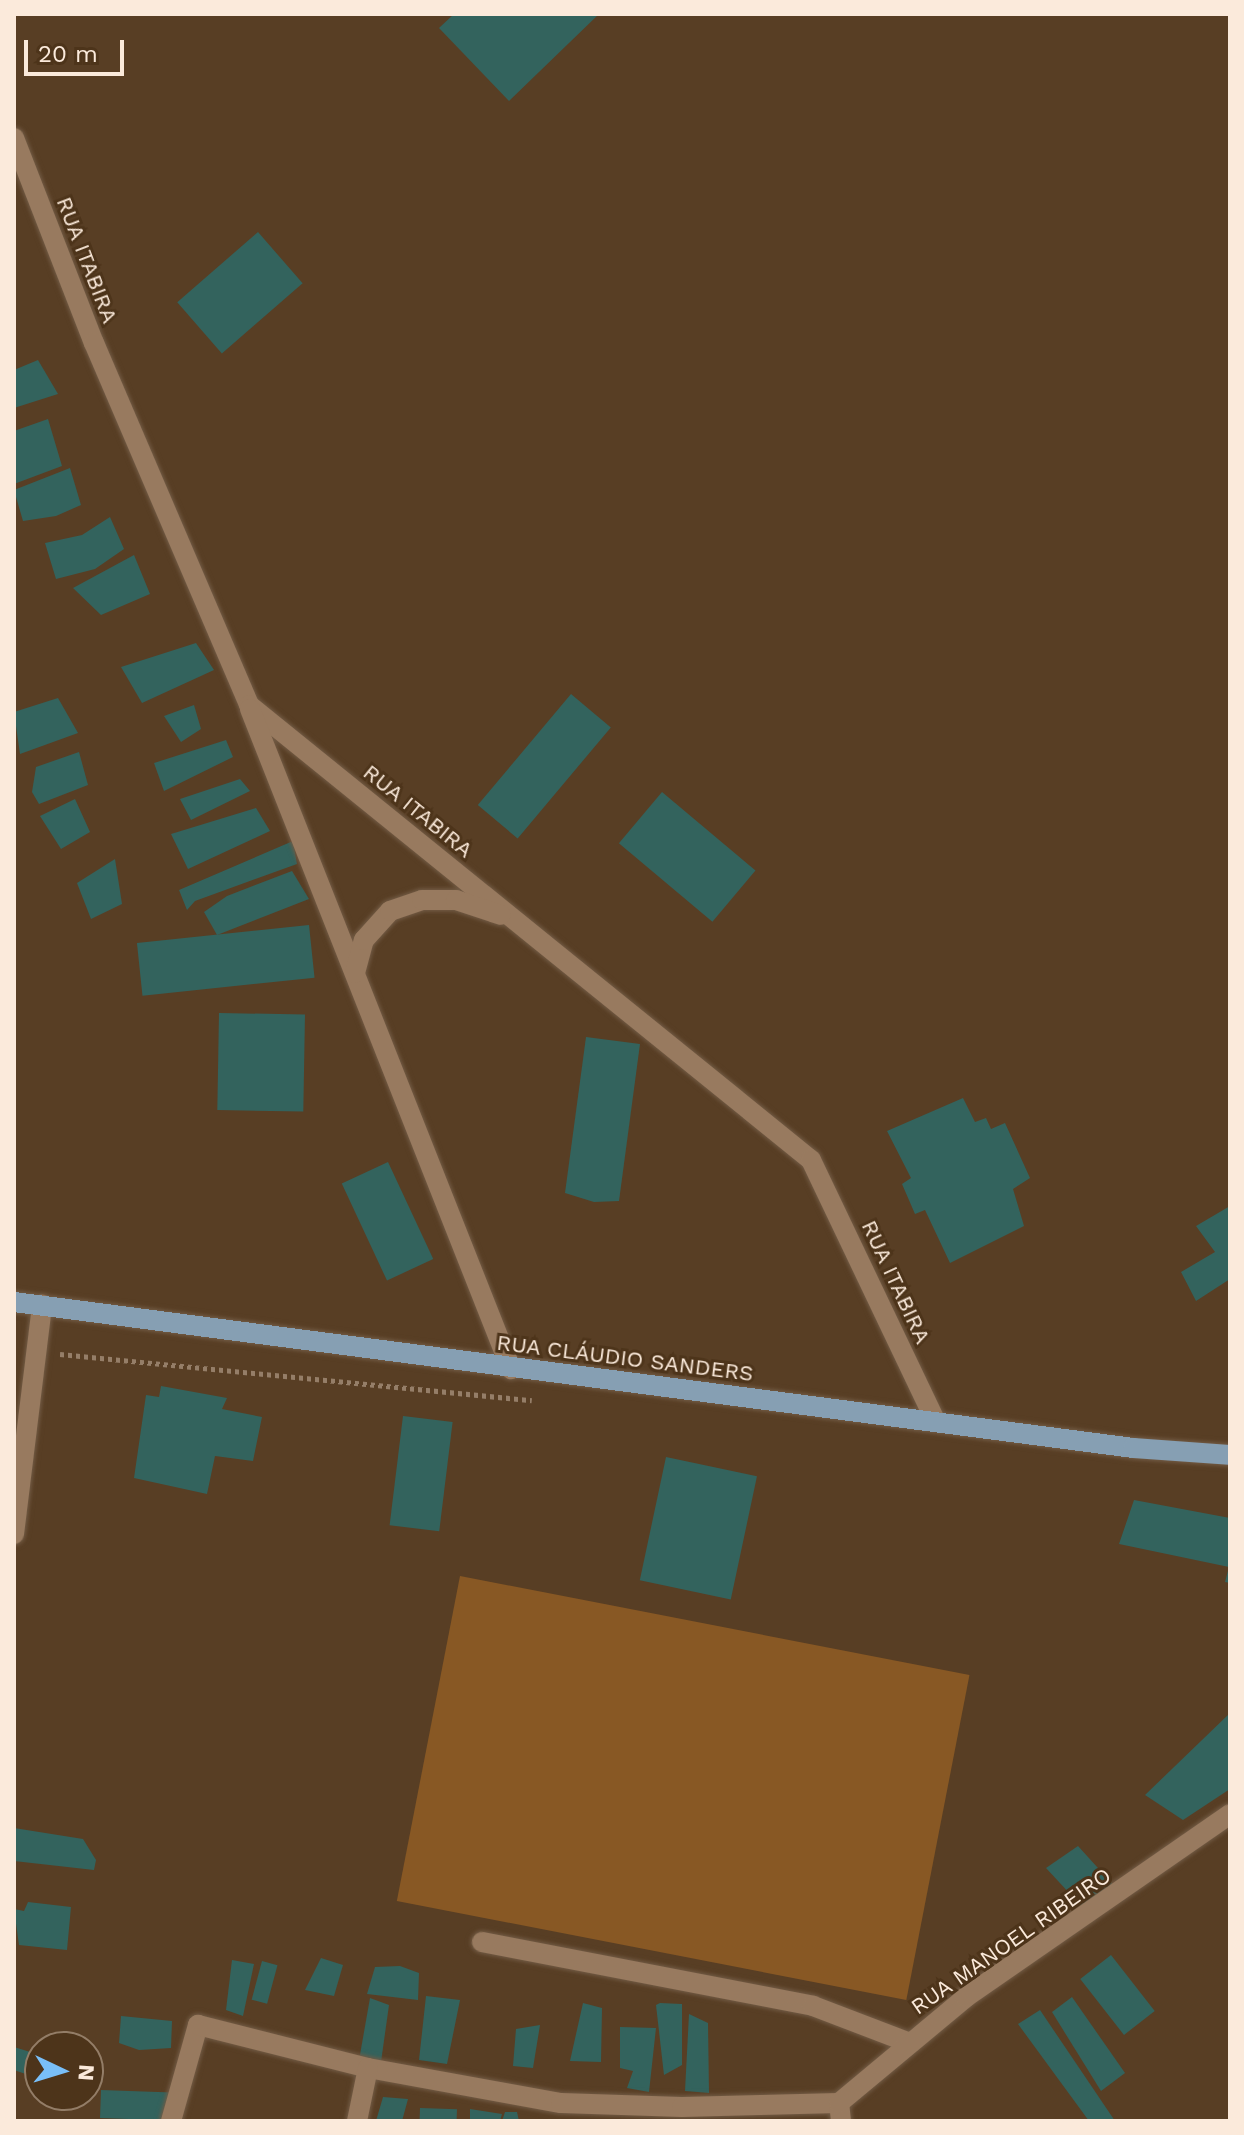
<!DOCTYPE html>
<html>
<head>
<meta charset="utf-8">
<style>
  body { margin:0 }
  #map { position:relative; width:1244px; height:2135px; overflow:hidden; background:#583e24; font-family:"Work Sans",sans-serif }
  div>[style] { position:absolute }
  .green>* { inset:0; background:#885824; transform-origin:0 0 }
  .building>* { inset:0; background:#33635d; transform-origin:0 0 }
  .path>* { height:5px; margin-top:-2.5px; transform-origin:0; background:repeating-linear-gradient(90deg,#957e68 0 4px,transparent 0 8px) }
  .roads { filter:drop-shadow(0 0 2px #725b45) drop-shadow(0 0 2px #725b45) }
  .minor>* { height:20px; margin:-10px; padding:0 10px; transform-origin:10px; border-radius:10px; background:#987a5f }
  .major>* { height:20px; margin:-10px; padding:0 10px; transform-origin:10px; border-radius:10px; background:#869fb3 }
  span { translate:-50% -50%; white-space:nowrap; text-align:center; line-height:1.15; -webkit-text-stroke:6px #4d341a; paint-order:stroke }
  .street-label { font-size:22px; color:#fbeadb }
  .frame { position:absolute; inset:0; border:16px solid #fbeadb; pointer-events:none }
  .north { position:absolute; left:24px; top:2031px; width:80px; height:80px; box-sizing:border-box; background:#4d341a; border:2px solid #937d67; border-radius:50%; rotate:94deg; font-size:22px; font-weight:700; line-height:32px; text-align:center; color:#fbeadb }
  .north::after { content:''; display:block; margin:auto; width:28px; height:36px; background:#79bff8; clip-path:polygon(50% 0,100% 100%,50% 72%,0 100%) }
  .scale { position:absolute; left:24px; top:40px; width:100px; height:36px; box-sizing:border-box; border:4px solid #fbeadb; border-top:0; padding-left:10px; font-size:24px; line-height:28px; white-space:nowrap; color:#fbeadb; -webkit-text-stroke:6px #4d341a; paint-order:stroke }
</style>
</head>
<body>
<div id="map">
  <div class="green">
    <div style="left:460px;top:1576px;width:519px;height:331px;rotate:11deg"></div>
  </div>
  <div class="building">
    <div style="clip-path:polygon(454px 14px,599px 14px,509px 101px,439px 28px)"></div>
    <div style="left:258px;top:232px;width:68px;height:107px;rotate:49deg"></div>
    <div style="clip-path:polygon(38px 360px,58px 394px,14px 408px,14px 370px)"></div>
    <div style="clip-path:polygon(48px 419px,62px 466px,14px 484px,14px 431px)"></div>
    <div style="clip-path:polygon(70px 468px,81px 505px,56px 516px,23px 521px,14px 490px)"></div>
    <div style="clip-path:polygon(110px 517px,124px 549px,95px 569px,56px 579px,45px 543px,82px 535px)"></div>
    <div style="clip-path:polygon(134px 555px,150px 594px,101px 615px,73px 588px)"></div>
    <div style="clip-path:polygon(196px 643px,214px 670px,142px 703px,121px 667px)"></div>
    <div style="left:571px;top:694px;width:52px;height:145px;rotate:40deg"></div>
    <div style="clip-path:polygon(58px 698px,78px 733px,20px 754px,14px 712px)"></div>
    <div style="clip-path:polygon(194px 705px,201px 729px,181px 742px,164px 716px)"></div>
    <div style="clip-path:polygon(226px 740px,233px 757px,164px 791px,154px 763px)"></div>
    <div style="clip-path:polygon(79px 752px,88px 785px,39px 804px,32px 792px,36px 767px)"></div>
    <div style="clip-path:polygon(240px 779px,250px 791px,191px 820px,180px 799px)"></div>
    <div style="left:662px;top:792px;width:122px;height:67px;rotate:40deg"></div>
    <div style="clip-path:polygon(75px 799px,90px 832px,61px 849px,40px 816px)"></div>
    <div style="clip-path:polygon(256px 808px,270px 831px,188px 869px,171px 834px)"></div>
    <div style="clip-path:polygon(293px 841px,297px 864px,195px 901px,187px 910px,179px 890px)"></div>
    <div style="clip-path:polygon(115px 859px,122px 904px,91px 919px,77px 883px)"></div>
    <div style="clip-path:polygon(292px 871px,309px 899px,217px 935px,204px 912px,227px 896px)"></div>
    <div style="left:309px;top:925px;width:53px;height:173px;rotate:84deg"></div>
    <div style="left:219px;top:1013px;width:86px;height:97px;rotate:1deg"></div>
    <div style="clip-path:polygon(586px 1037px,640px 1044px,619px 1201px,594px 1202px,565px 1193px)"></div>
    <div style="clip-path:polygon(963px 1098px,975px 1122px,986px 1118px,991px 1129px,1005px 1123px,1030px 1178px,1013px 1189px,1024px 1226px,950px 1263px,925px 1210px,915px 1214px,902px 1184px,911px 1178px,887px 1131px)"></div>
    <div style="left:388px;top:1162px;width:107px;height:51px;rotate:65deg"></div>
    <div style="clip-path:polygon(1230px 1206px,1230px 1279px,1196px 1301px,1181px 1272px,1215px 1252px,1196px 1226px)"></div>
    <div style="clip-path:polygon(161px 1386px,227px 1398px,222px 1409px,262px 1417px,253px 1461px,215px 1456px,207px 1494px,134px 1478px,146px 1395px,159px 1397px)"></div>
    <div style="left:403px;top:1416px;width:50px;height:110px;rotate:7deg"></div>
    <div style="left:666px;top:1457px;width:93px;height:126px;rotate:12deg"></div>
    <div style="clip-path:polygon(1134px 1500px,1230px 1518px,1230px 1583px,1225px 1582px,1229px 1567px,1119px 1544px)"></div>
    <div style="clip-path:polygon(1230px 1713px,1230px 1789px,1183px 1820px,1145px 1795px)"></div>
    <div style="clip-path:polygon(14px 1828px,83px 1839px,96px 1860px,94px 1870px,14px 1861px)"></div>
    <div style="clip-path:polygon(1078px 1846px,1117px 1889px,1084px 1909px,1046px 1868px)"></div>
    <div style="clip-path:polygon(28px 1902px,71px 1907px,67px 1950px,19px 1945px,14px 1909px,24px 1911px)"></div>
    <div style="left:1111px;top:1955px;width:71px;height:39px;rotate:52deg"></div>
    <div style="clip-path:polygon(321px 1958px,343px 1965px,334px 1996px,305px 1990px)"></div>
    <div style="clip-path:polygon(232px 1960px,254px 1964px,243px 2016px,226px 2010px)"></div>
    <div style="left:262px;top:1961px;width:16px;height:40px;rotate:15deg"></div>
    <div style="clip-path:polygon(400px 1966px,419px 1973px,418px 2000px,367px 1994px,375px 1967px)"></div>
    <div style="clip-path:polygon(426px 1996px,460px 2000px,447px 2064px,419px 2060px)"></div>
    <div style="clip-path:polygon(1072px 1997px,1125px 2073px,1101px 2091px,1052px 2012px)"></div>
    <div style="clip-path:polygon(370px 1998px,389px 2005px,381px 2062px,358px 2066px)"></div>
    <div style="clip-path:polygon(583px 2003px,602px 2008px,601px 2062px,570px 2061px)"></div>
    <div style="clip-path:polygon(660px 2003px,682px 2004px,682px 2065px,664px 2075px,656px 2005px)"></div>
    <div style="clip-path:polygon(1040px 2010px,1115px 2121px,1089px 2121px,1018px 2024px)"></div>
    <div style="clip-path:polygon(689px 2014px,708px 2023px,709px 2093px,685px 2091px)"></div>
    <div style="clip-path:polygon(121px 2016px,172px 2021px,171px 2048px,139px 2050px,119px 2043px)"></div>
    <div style="clip-path:polygon(540px 2025px,533px 2068px,513px 2066px,516px 2029px)"></div>
    <div style="clip-path:polygon(620px 2027px,656px 2028px,649px 2092px,627px 2088px,633px 2071px,620px 2068px)"></div>
    <div style="clip-path:polygon(14px 2047px,40px 2055px,40px 2079px,14px 2070px)"></div>
    <div style="left:101px;top:2090px;width:71px;height:28px;rotate:2deg"></div>
    <div style="clip-path:polygon(383px 2097px,408px 2099px,402px 2121px,376px 2121px)"></div>
    <div style="left:420px;top:2108px;width:37px;height:13px;rotate:2deg"></div>
    <div style="clip-path:polygon(470px 2109px,502px 2114px,500px 2121px,470px 2121px)"></div>
    <div style="clip-path:polygon(505px 2112px,517px 2112px,519px 2121px,502px 2121px)"></div>
  </div>
  <div class="path">
    <div style="left:60px;top:1354px;width:474px;rotate:5.6deg"></div>
  </div>
  <div class="roads">
    <div class="minor">
      <div style="left:14px;top:138px;width:220px;rotate:68.7deg"></div>
      <div style="left:94px;top:343px;width:394px;rotate:66.8deg"></div>
      <div style="left:249px;top:705px;width:723px;rotate:38.99deg"></div>
      <div style="left:811px;top:1160px;width:288px;rotate:64.5deg"></div>
      <div style="left:250px;top:709px;width:710px;rotate:68.42deg"></div>
      <div style="left:355px;top:973px;width:34px;rotate:-75deg"></div>
      <div style="left:364px;top:940px;width:39px;rotate:-48deg"></div>
      <div style="left:390px;top:911px;width:34px;rotate:-19deg"></div>
      <div style="left:422px;top:900px;width:34px"></div>
      <div style="left:456px;top:900px;width:47px;rotate:18.4deg"></div>
      <div style="left:14px;top:1534px;width:231px;rotate:-83deg"></div>
      <div style="left:482px;top:1942px;width:337px;rotate:10.9deg"></div>
      <div style="left:813px;top:2006px;width:104px;rotate:20.9deg"></div>
      <div style="left:171px;top:2121px;width:100px;rotate:-74.3deg"></div>
      <div style="left:198px;top:2025px;width:175px;rotate:14.2deg"></div>
      <div style="left:368px;top:2068px;width:196px;rotate:10.3deg"></div>
      <div style="left:561px;top:2103px;width:121px;rotate:1.9deg"></div>
      <div style="left:682px;top:2107px;width:157px;rotate:-1.5deg"></div>
      <div style="left:357px;top:2121px;width:54px;rotate:-78.3deg"></div>
      <div style="left:841px;top:2121px;width:18px;rotate:-96deg"></div>
      <div style="left:839px;top:2103px;width:165px;rotate:-39.8deg"></div>
      <div style="left:966px;top:1997px;width:321px;rotate:-34.7deg"></div>
    </div>
    <div class="major">
      <div style="left:14px;top:1302px;width:1128px;rotate:7.43deg"></div>
      <div style="left:1133px;top:1448px;width:97px;rotate:4.1deg"></div>
    </div>
  </div>
  <div class="street-label">
    <span style="left:87px;top:260px;rotate:69deg">RUA ITABIRA</span>
    <span style="left:418px;top:811px;rotate:39deg">RUA ITABIRA</span>
    <span style="left:896px;top:1282px;rotate:65deg">RUA ITABIRA</span>
    <span style="left:625px;top:1358px;rotate:7deg">RUA CLÁUDIO SANDERS</span>
    <span style="left:1011px;top:1941px;rotate:-35deg">RUA MANOEL RIBEIRO</span>
  </div>
  <div class="frame"></div>
  <div class="north">N</div>
  <div class="scale">20 m</div>
</div>
</body>
</html>
